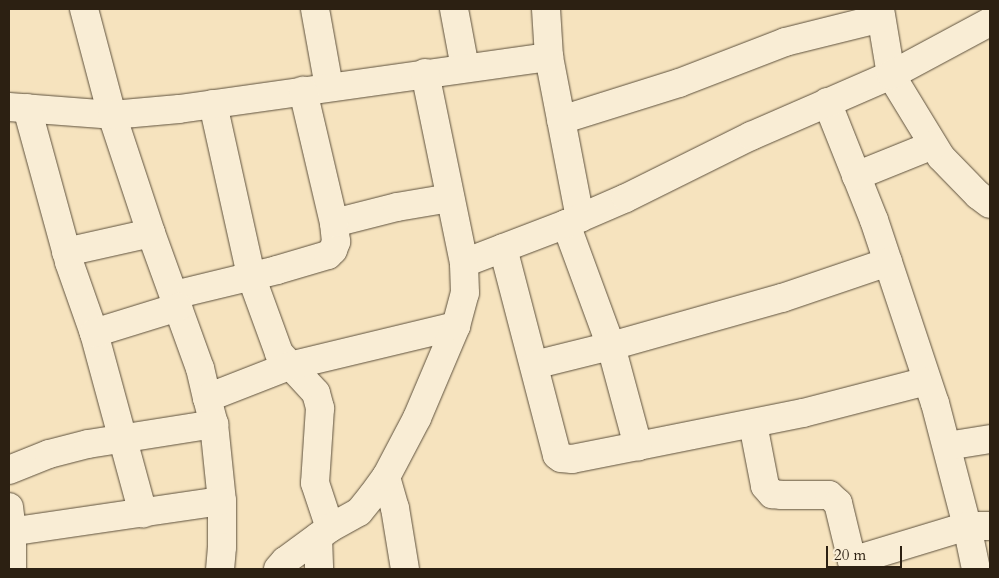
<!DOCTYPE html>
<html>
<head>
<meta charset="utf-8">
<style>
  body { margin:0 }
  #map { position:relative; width:999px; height:578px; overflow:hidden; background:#f6e3be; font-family:Cardo,serif }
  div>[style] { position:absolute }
  .roads { filter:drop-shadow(0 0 1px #5e513d) drop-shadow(0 0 1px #5e513d) }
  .minor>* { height:28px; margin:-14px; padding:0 14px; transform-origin:14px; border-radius:14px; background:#f9edd5 }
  span { translate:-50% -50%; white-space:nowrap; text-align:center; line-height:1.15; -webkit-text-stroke:5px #f9edd5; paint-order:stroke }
  .frame { position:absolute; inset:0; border:10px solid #2c2012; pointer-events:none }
  .scale { position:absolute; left:826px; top:546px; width:76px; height:22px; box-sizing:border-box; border:2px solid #2c2012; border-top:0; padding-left:6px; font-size:15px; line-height:18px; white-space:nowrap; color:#2c2012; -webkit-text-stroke:4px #f9edd5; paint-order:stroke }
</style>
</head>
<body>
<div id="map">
  <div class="roads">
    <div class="minor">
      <div style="left:84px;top:9px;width:110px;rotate:75.2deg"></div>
      <div style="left:112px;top:115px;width:124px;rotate:71.7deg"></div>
      <div style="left:151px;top:233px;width:144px;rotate:70.1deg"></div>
      <div style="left:200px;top:368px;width:31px;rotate:77deg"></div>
      <div style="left:207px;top:398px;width:27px;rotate:75deg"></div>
      <div style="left:214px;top:424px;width:77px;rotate:84.1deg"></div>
      <div style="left:222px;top:501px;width:46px;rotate:90deg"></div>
      <div style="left:222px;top:547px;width:22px;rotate:95deg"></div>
      <div style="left:315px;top:9px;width:79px;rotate:79.8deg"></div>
      <div style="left:454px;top:9px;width:60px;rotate:79.4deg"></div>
      <div style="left:546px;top:9px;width:48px;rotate:86.4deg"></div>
      <div style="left:549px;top:57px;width:164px;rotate:79.1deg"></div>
      <div style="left:880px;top:9px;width:67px;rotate:80.5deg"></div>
      <div style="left:891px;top:75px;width:96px;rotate:58.6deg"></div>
      <div style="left:941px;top:157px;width:53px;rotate:45.8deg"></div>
      <div style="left:978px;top:195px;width:15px;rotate:37deg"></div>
      <div style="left:827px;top:102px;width:127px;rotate:68.3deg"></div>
      <div style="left:874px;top:220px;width:193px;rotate:71.6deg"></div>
      <div style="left:935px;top:403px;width:127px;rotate:75.4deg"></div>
      <div style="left:967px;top:526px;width:44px;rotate:78.2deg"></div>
      <div style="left:213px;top:104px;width:176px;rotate:77.5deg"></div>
      <div style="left:251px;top:276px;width:82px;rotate:70deg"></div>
      <div style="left:279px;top:353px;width:54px;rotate:47.2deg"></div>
      <div style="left:316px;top:393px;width:16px;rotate:75deg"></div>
      <div style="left:320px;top:408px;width:75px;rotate:93.8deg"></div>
      <div style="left:315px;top:483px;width:47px;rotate:71.6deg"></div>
      <div style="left:9px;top:107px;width:103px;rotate:4.4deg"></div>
      <div style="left:112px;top:115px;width:67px;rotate:-5.1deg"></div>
      <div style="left:179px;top:109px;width:374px;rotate:-8deg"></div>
      <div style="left:27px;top:108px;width:160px;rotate:74.7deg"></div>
      <div style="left:69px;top:262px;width:75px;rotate:70.6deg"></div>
      <div style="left:94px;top:333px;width:187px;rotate:74.8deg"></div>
      <div style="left:561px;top:120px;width:124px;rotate:-17.4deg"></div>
      <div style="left:679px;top:83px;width:114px;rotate:-21.1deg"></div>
      <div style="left:785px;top:42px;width:99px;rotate:-14deg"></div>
      <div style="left:856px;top:176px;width:83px;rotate:-21.9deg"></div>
      <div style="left:334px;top:223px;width:65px;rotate:-14.3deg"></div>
      <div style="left:397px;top:207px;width:54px;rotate:-9.6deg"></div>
      <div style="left:566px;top:224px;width:130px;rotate:69.8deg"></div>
      <div style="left:611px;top:346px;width:104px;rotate:74.9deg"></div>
      <div style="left:638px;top:446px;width:168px;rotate:-11.3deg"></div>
      <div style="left:803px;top:413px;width:128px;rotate:-14.5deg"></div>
      <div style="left:503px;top:248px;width:214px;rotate:75.4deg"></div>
      <div style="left:557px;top:455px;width:5px;rotate:37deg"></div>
      <div style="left:561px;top:458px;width:11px;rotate:5deg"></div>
      <div style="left:572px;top:459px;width:67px;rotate:-11.1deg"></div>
      <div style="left:66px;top:252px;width:87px;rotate:-12.6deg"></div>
      <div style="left:464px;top:263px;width:109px;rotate:-20.9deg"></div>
      <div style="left:566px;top:224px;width:65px;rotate:-23.4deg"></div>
      <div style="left:626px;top:198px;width:140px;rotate:-26.4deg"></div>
      <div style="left:751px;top:136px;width:153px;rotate:-23.5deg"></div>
      <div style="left:891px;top:75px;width:112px;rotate:-28.2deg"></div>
      <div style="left:174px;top:295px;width:106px;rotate:-13.6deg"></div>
      <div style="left:277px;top:270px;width:53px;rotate:-16.4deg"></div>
      <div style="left:328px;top:255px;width:7px;rotate:-45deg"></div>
      <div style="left:333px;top:250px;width:9px;rotate:-69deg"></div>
      <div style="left:336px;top:242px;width:19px;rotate:-96deg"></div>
      <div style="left:334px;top:223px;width:136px;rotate:-103.2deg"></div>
      <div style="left:94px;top:333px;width:88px;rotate:-17.2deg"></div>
      <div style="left:534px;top:365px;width:79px;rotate:-13.9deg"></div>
      <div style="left:611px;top:346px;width:178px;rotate:-15.7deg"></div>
      <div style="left:782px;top:298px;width:112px;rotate:-18.8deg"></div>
      <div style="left:207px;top:398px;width:88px;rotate:-21.3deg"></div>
      <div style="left:289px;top:366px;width:172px;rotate:-13.5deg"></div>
      <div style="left:753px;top:424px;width:63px;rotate:79deg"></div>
      <div style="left:765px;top:486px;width:11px;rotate:49deg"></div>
      <div style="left:772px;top:494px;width:10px;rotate:6deg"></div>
      <div style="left:782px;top:495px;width:47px"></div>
      <div style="left:829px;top:495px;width:12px;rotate:42deg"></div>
      <div style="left:838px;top:503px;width:68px;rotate:76.4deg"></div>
      <div style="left:947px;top:446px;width:44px;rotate:-9.2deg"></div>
      <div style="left:9px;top:470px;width:43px;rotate:-21.8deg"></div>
      <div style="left:49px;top:454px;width:40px;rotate:-14.4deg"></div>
      <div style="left:88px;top:444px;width:128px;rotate:-9deg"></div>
      <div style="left:386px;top:477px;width:32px;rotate:74deg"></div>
      <div style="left:395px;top:508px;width:62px;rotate:80.7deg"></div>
      <div style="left:9px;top:507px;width:25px;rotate:83deg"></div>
      <div style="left:12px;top:532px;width:37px;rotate:90deg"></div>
      <div style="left:9px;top:532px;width:215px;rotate:-8.3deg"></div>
      <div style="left:318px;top:537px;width:32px;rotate:88deg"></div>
      <div style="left:852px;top:561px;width:120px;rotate:-16.9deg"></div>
      <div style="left:967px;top:526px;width:23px"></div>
      <div style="left:278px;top:569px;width:11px;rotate:-49deg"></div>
      <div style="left:285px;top:561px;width:56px;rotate:-36.3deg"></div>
      <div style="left:330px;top:528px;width:33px;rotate:-29deg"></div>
      <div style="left:359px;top:512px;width:21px;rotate:-51deg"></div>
      <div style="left:372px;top:496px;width:24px;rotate:-54deg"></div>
      <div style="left:386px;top:477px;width:67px;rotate:-62.3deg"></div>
      <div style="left:417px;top:418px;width:100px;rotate:-67deg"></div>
      <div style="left:456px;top:326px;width:34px;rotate:-75deg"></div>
      <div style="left:465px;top:293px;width:30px;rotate:-92deg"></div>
      <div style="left:464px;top:263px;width:194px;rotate:-101.6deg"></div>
    </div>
  </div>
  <div class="frame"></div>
  <div class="scale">20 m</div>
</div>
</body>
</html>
